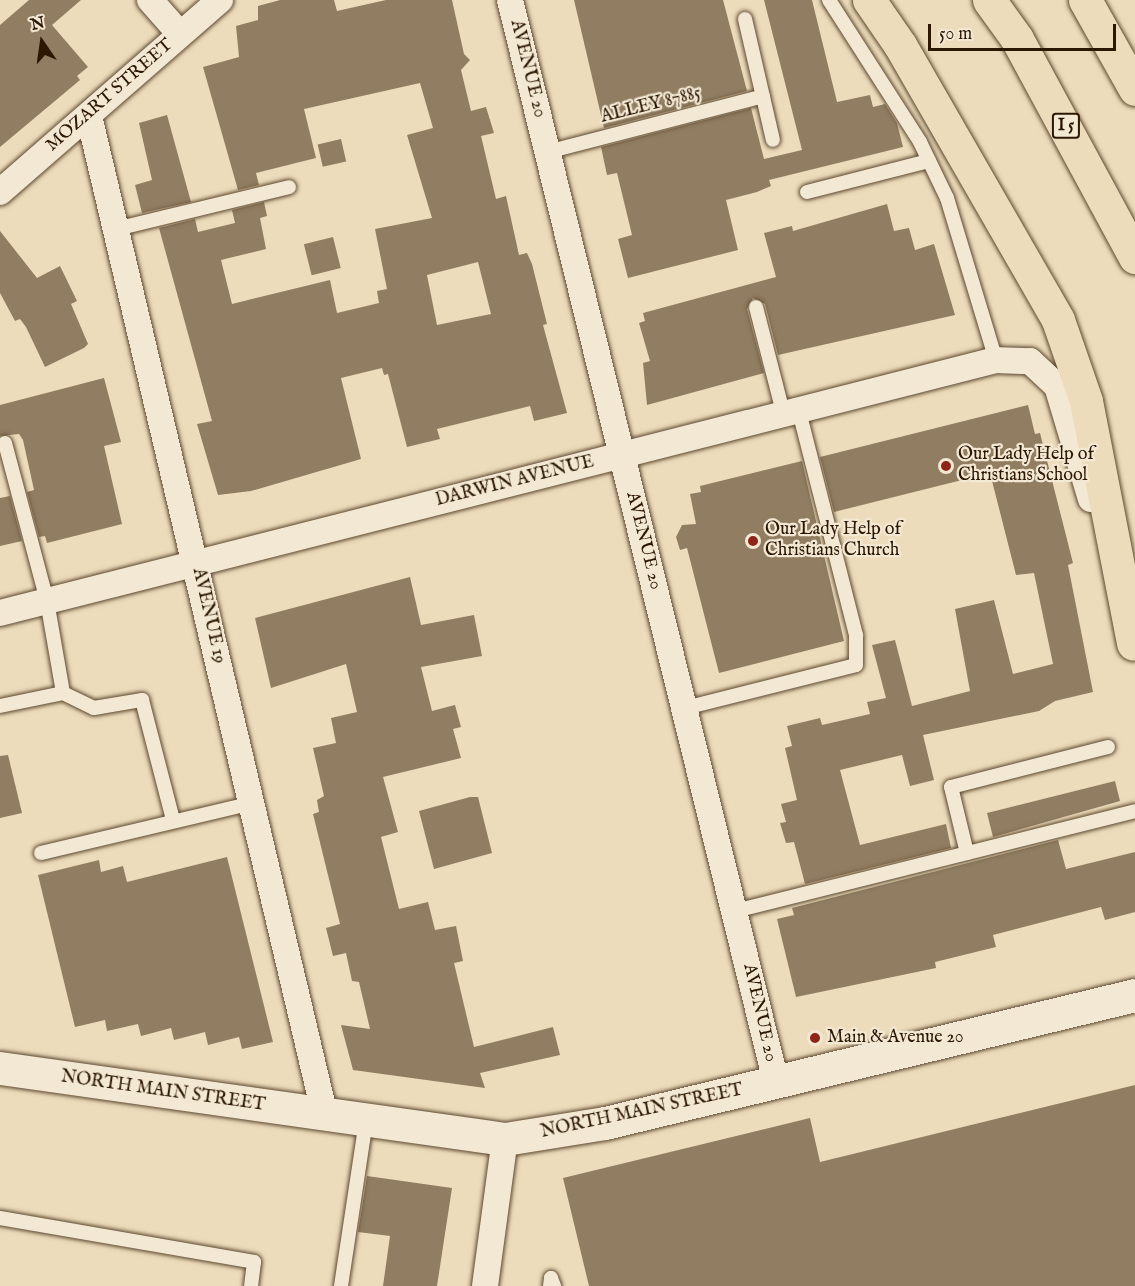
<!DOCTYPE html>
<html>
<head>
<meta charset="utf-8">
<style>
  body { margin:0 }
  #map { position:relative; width:1135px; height:1286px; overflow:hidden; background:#eddcbb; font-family:"IM FELL English",serif }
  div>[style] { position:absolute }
  .building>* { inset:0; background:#907d62; transform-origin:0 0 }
  .roads { filter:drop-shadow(0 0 2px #5c4830) drop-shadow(0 0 2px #5c4830) }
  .service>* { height:14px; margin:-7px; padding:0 7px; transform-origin:7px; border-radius:7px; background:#f3e8d3 }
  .minor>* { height:26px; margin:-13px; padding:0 13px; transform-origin:13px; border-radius:13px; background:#f3e8d3 }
  .secondary>* { height:33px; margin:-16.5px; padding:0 16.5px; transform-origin:16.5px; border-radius:16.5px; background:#f3e8d3 }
  .motorway>* { height:33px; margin:-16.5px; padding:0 16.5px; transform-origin:16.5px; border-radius:16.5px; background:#eddcbb }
  .dots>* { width:16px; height:16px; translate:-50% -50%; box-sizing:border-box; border:3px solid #f3e8d3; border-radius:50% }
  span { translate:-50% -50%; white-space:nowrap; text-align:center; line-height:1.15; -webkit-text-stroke:4.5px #f3e8d3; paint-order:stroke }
  .shield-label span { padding:2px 4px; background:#f3e8d3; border:2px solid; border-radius:4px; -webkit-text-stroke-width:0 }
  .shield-label { font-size:16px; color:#2b1702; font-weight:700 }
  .street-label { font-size:18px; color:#2b1702 }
  .poi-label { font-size:18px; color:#2b1702 }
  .left { translate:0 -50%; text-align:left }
  .north { position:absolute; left:12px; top:12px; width:60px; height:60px; -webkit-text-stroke:4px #f3e8d3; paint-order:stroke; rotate:347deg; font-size:16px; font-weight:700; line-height:24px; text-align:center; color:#2b1702 }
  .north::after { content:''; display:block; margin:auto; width:21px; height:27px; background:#2b1702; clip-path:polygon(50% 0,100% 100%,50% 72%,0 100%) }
  .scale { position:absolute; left:928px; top:24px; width:188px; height:27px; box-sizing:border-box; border:3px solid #2b1702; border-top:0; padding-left:8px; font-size:18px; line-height:21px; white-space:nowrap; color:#2b1702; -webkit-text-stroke:4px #f3e8d3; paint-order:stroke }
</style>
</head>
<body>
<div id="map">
  <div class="building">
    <div style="clip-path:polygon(29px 0,81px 0,52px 25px,88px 67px,77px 76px,80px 80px,0 147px,0 25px)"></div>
    <div style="clip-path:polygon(evenodd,280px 0,334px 0,337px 11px,386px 0,452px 0,464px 54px,470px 60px,461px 70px,471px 111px,486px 107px,494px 133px,481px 136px,496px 199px,506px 196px,519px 255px,527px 253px,532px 264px,547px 324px,543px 325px,567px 413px,534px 421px,530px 406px,437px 429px,440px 439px,407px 447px,388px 374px,384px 375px,382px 368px,341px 378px,361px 459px,251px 491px,218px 495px,197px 424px,212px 421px,159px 228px,195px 219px,198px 232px,235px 223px,232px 210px,264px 202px,267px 216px,260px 218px,266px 249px,221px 260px,232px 304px,330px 280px,337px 313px,379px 303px,377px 291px,387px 289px,375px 229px,432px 218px,407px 135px,433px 128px,420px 83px,304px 109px,316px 158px,256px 173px,259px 185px,238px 190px,203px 67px,239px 57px,236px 26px,258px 20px,258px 6px,280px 0,478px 262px,491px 314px,437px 325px,427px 275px,478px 262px)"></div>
    <div style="clip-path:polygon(574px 0,723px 0,747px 91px,604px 128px)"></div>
    <div style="clip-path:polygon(764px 0,812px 0,837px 102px,870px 95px,873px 107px,885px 104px,897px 123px,903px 147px,769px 180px,771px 186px,757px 192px,726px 200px,738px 250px,628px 278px,618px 239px,632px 235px,617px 173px,607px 175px,601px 147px,751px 108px,764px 159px,802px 150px)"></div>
    <div style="clip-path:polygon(167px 115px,191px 202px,142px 213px,135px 185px,152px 180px,139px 123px)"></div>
    <div style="left:341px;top:139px;width:23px;height:24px;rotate:77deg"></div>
    <div style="clip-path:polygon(887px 204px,894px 231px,909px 228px,915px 250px,934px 244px,955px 315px,778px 355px,765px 304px,753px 298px,747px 309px,764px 373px,647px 405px,643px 363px,650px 361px,639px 323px,645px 321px,643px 313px,776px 277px,764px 233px,792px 226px,793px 231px)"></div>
    <div style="clip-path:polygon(0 231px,37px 278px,60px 266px,77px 301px,71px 304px,88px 344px,84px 348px,45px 367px,26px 327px,20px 319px,15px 321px,0 293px)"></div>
    <div style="left:333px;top:237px;width:32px;height:30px;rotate:76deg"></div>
    <div style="clip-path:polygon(104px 378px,121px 442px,104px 446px,122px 524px,47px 543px,45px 536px,39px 537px,27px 492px,34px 490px,23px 440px,19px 434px,0 436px,0 405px)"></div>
    <div style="clip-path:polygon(1028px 405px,1035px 434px,1040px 433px,1073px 563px,1068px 565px,1093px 692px,1055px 701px,1039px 711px,923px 735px,934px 780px,910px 786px,902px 755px,840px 770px,860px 845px,946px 824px,951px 848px,805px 884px,794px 842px,786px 843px,780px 823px,786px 822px,781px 804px,797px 800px,785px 748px,792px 746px,787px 726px,820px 718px,822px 725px,870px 714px,867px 702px,886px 698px,872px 645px,895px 640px,912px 706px,970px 691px,955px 609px,994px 600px,1013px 674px,1053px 664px,1034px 573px,1016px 575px,990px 473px,834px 512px,820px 457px)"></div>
    <div style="clip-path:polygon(802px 461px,844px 641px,719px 673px,687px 548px,680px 550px,676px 537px,682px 525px,696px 524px,690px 494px,701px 492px,700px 486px)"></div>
    <div style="clip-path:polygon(10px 496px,22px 541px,0 546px,0 498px)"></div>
    <div style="clip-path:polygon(410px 577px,421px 625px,474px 615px,482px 656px,421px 667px,432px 711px,455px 705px,461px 727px,453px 729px,461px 758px,383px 777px,398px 832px,381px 837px,399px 909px,428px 902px,435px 930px,456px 926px,463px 961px,454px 963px,474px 1047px,553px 1027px,560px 1055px,480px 1073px,485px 1088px,353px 1070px,341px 1025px,370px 1029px,359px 982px,352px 981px,346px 953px,333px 956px,326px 928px,340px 924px,313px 814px,319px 812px,317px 800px,324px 796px,313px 748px,336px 743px,331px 718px,357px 712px,346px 664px,271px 688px,255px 618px)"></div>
    <div style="clip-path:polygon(8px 755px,22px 813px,0 818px,0 756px)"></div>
    <div style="clip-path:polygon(1115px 781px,1120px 801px,993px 837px,987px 813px)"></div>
    <div style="clip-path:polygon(470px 797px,478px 797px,492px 853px,434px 869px,419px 811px)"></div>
    <div style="clip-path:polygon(1058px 840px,1066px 869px,1135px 852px,1135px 912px,1105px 920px,1101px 907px,993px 935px,996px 947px,935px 962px,936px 968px,796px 997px,777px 919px,794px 915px,792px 908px)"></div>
    <div style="clip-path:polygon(227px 857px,273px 1042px,242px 1049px,239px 1037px,208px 1045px,205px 1032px,174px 1040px,171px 1028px,141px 1036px,138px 1024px,107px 1031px,105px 1020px,75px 1027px,38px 875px,99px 860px,101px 872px,123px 866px,127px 882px)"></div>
    <div style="clip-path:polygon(1135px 1085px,1135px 1286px,589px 1286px,563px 1178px,810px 1118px,820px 1162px)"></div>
    <div style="clip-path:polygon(367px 1176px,452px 1188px,437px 1286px,383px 1286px,390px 1236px,358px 1232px)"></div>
  </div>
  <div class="roads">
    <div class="service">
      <div style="left:829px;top:0;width:169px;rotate:57.3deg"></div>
      <div style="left:920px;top:142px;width:62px;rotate:64.3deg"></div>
      <div style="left:947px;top:198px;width:169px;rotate:73.2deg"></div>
      <div style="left:745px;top:19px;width:124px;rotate:77deg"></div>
      <div style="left:547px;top:152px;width:223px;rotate:-14.5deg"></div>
      <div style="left:807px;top:192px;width:126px;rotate:-14.3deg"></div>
      <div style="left:116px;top:229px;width:178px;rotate:-13.6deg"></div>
      <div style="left:756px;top:307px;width:113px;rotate:75.6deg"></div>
      <div style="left:5px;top:443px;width:163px;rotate:75.1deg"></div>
      <div style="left:47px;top:601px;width:93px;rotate:80.1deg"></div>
      <div style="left:0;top:706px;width:64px;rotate:-11.7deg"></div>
      <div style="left:63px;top:693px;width:34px;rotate:26deg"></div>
      <div style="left:94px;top:708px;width:49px;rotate:-9.5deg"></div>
      <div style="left:142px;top:700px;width:124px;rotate:75.5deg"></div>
      <div style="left:685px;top:708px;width:176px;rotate:-14.1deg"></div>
      <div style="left:856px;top:665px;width:30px;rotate:-90deg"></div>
      <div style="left:856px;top:635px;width:230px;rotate:-104.3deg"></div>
      <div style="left:41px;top:853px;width:217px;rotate:-13.3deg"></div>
      <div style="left:967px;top:853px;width:68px;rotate:-103.6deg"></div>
      <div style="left:951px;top:787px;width:162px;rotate:-14.3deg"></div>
      <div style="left:735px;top:911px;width:412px;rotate:-14deg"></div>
      <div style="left:0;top:1218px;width:258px;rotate:9.8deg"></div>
      <div style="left:254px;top:1262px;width:24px;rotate:97deg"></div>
      <div style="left:341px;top:1286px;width:167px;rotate:-81.4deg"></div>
      <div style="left:550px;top:1286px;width:8px;rotate:-83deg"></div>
      <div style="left:551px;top:1278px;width:9px;rotate:69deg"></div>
    </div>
    <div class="minor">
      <div style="left:150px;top:0;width:45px;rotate:48.6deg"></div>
      <div style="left:510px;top:0;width:1114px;rotate:76.19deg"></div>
      <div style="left:89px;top:116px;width:1027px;rotate:76.72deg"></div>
      <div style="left:0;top:192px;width:292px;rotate:-41.1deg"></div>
      <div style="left:0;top:613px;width:1028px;rotate:-14.25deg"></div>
      <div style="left:996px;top:360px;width:34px;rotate:2deg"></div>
      <div style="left:1030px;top:361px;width:37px;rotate:43deg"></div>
      <div style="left:1057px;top:386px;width:118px;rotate:73.3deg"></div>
      <div style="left:485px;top:1286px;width:148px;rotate:-82.3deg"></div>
    </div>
    <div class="secondary">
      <div style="left:0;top:1068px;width:510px;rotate:8deg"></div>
      <div style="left:505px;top:1139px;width:101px;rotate:-9.1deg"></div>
      <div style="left:605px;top:1123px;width:545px;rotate:-13.58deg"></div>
    </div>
    <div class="motorway">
      <div style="left:869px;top:0;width:55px;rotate:55.4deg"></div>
      <div style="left:900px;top:45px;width:317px;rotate:60.1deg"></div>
      <div style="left:1058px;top:320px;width:86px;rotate:70.9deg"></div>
      <div style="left:1086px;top:401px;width:247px;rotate:79deg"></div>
      <div style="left:989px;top:0;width:48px;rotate:54.3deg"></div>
      <div style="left:1017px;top:39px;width:248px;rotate:61.6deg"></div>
      <div style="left:1085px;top:0;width:102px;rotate:60.7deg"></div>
    </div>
  </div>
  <div class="dots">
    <div style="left:946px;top:466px;background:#8f2418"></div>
    <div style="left:753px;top:541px;background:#8f2418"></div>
    <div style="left:815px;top:1038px;background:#8f2418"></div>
  </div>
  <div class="shield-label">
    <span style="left:1066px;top:126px">I 5</span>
  </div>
  <div class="street-label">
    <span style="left:527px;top:69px;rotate:76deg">AVENUE 20</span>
    <span style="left:110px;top:96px;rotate:-41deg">MOZART STREET</span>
    <span style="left:651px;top:106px;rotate:-14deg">ALLEY 87885</span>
    <span style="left:515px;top:482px;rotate:-14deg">DARWIN AVENUE</span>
    <span style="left:643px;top:541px;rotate:76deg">AVENUE 20</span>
    <span style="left:208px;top:616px;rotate:77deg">AVENUE 19</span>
    <span style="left:759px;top:1013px;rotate:77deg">AVENUE 20</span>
    <span style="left:163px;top:1092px;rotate:8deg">NORTH MAIN STREET</span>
    <span style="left:642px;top:1112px;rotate:-12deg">NORTH MAIN STREET</span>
  </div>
  <div class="poi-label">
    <span class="left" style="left:958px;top:466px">Our Lady Help of<br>Christians School</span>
    <span class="left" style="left:765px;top:541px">Our Lady Help of<br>Christians Church</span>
    <span class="left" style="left:827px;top:1038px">Main &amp; Avenue 20</span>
  </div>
  <div class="north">N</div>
  <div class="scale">50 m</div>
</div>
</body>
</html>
